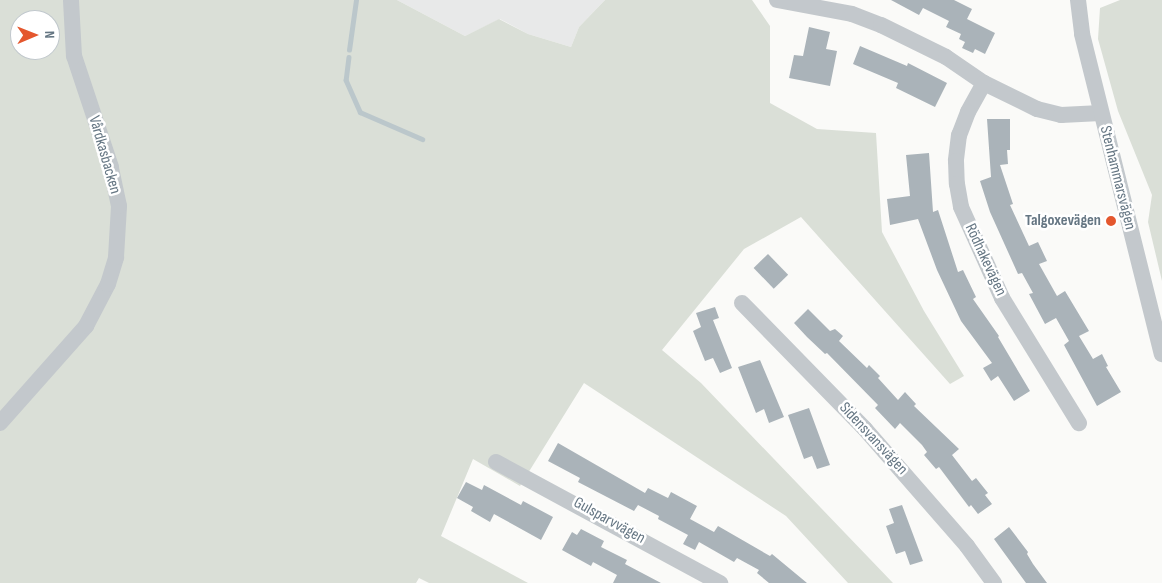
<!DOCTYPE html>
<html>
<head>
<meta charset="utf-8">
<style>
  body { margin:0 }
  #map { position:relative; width:1162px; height:583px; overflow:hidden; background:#fafaf8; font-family:"Sofia Sans Condensed",sans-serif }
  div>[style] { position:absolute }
  .built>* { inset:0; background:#e8e9e9 }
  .green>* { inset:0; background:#dadfd7 }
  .stream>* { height:4.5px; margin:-2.25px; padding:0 2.25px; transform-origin:2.25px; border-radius:2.25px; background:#bbc7cb }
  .building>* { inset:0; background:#aab3b9; transform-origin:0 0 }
  .minor>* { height:16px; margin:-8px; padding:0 8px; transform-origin:8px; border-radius:8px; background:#c3c8cc }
  .dots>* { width:14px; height:14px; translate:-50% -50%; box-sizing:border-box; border:2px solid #fff; border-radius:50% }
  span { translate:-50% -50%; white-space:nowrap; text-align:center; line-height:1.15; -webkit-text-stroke:5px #fff; paint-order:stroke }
  .street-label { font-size:16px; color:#657683 }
  .poi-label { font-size:16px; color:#657683; font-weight:700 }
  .right { translate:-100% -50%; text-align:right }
  .north { position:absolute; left:10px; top:10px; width:50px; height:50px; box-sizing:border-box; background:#fff; border:1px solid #c1c8cd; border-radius:50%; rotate:89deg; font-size:14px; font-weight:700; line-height:20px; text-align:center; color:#657683 }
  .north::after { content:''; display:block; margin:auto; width:18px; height:22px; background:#e4572e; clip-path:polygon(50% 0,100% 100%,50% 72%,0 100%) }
</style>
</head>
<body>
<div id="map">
  <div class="built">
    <div style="clip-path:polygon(397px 0,605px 0,579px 27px,571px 47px,528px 34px,500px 19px,465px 36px)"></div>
  </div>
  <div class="green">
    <div style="clip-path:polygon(evenodd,0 0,397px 0,465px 36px,499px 19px,528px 34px,571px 47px,579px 27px,605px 0,752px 0,770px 26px,770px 103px,817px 129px,876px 133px,882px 232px,924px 311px,964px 376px,950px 384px,801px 217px,744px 249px,662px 350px,701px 383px,893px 583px,848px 583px,786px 516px,584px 383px,520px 486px,473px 459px,441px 536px,528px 583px,429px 583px,419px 578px,416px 583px,0 583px,0 0,20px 20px,50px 20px,50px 50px,20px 50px,20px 20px)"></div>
    <div style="clip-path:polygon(1120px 0,1162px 0,1162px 281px,1148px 222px,1152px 195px,1118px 111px,1098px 39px,1100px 8px)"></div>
  </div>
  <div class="stream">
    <div style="left:349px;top:50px;width:50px;rotate:-82deg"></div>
    <div style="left:349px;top:57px;width:23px;rotate:97deg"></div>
    <div style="left:346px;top:80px;width:35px;rotate:66deg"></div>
    <div style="left:360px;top:112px;width:68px;rotate:23.5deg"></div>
  </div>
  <div class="building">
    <div style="clip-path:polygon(891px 0,954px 0,972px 9px,967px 19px,995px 33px,985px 54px,975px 49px,973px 53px,962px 48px,965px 42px,959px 39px,961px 34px,946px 27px,949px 21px,923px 8px,919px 15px)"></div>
    <div style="clip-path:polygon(809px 27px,830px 32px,826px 49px,837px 51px,830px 86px,789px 78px,794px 55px,803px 56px)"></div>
    <div style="clip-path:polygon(860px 46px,907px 66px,908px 63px,947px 83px,935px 107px,896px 88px,898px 83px,853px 64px)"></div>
    <div style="clip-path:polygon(987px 119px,1010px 119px,1010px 150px,1007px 150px,1008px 164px,1000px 165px,1013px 204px,1010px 205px,1029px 246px,1038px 242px,1047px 261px,1039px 264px,1057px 296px,1065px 291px,1089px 331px,1079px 336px,1093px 359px,1102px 354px,1108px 366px,1106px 367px,1121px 392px,1097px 406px,1064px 345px,1069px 341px,1056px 318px,1045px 324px,1029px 294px,1033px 293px,1022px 273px,1018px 274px,990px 212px,980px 181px,991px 177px)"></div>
    <div style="clip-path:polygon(929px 153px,933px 212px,938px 210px,958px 272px,963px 270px,976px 297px,973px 299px,999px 336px,998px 337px,1030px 391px,1014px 401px,998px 376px,991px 381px,983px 368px,992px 363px,961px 321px,937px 270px,918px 219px,890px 225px,887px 199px,910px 196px,906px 155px)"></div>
    <div style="left:768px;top:254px;width:29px;height:20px;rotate:46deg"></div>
    <div style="clip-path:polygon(715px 307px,719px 318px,713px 320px,732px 368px,720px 373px,713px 358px,705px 361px,693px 331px,701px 327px,696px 313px)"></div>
    <div style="clip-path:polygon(808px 309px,830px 331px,835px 329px,843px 336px,839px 341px,867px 368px,869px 365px,880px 376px,878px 378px,898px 400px,905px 392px,916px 404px,914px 406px,959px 449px,952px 455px,972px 481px,976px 478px,988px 493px,985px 495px,992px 504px,978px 514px,971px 505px,969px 507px,939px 467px,936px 469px,924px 455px,927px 452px,922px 445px,900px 423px,895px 429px,875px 408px,878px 405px,827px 353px,825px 354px,807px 337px,794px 323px)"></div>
    <div style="clip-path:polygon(760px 360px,784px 417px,769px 423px,764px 409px,756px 413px,738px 367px)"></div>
    <div style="clip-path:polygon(809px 408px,830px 465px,817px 469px,812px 456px,804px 459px,788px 415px)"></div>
    <div style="clip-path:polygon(558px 443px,645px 493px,648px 488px,668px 498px,671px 492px,697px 506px,690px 519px,714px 532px,718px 526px,770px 556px,772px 554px,807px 583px,769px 583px,757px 573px,759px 570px,737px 558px,734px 562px,699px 542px,695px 550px,683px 544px,688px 535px,658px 519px,659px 516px,638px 505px,634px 511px,578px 482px,580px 478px,548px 461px)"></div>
    <div style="clip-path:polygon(466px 482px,482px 490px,484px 485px,521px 505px,523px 501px,553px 517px,541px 540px,494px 514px,490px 522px,471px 511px,473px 507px,457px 498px)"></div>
    <div style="clip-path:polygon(902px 505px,923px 561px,910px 565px,905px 551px,896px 554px,886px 526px,894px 523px,889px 509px)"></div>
    <div style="clip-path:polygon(1009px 527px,1028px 552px,1027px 554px,1033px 564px,1047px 583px,1026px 583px,994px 539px)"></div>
    <div style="clip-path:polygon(581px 529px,604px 541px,601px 547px,627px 560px,625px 564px,661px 583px,613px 583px,617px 575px,593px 562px,591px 566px,562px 550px,572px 532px,577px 535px)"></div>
  </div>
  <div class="minor">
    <div style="left:777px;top:0;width:76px;rotate:10.6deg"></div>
    <div style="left:852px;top:14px;width:31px;rotate:21deg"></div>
    <div style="left:881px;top:25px;width:72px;rotate:26.2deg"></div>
    <div style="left:946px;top:57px;width:46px;rotate:34.4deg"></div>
    <div style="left:984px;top:83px;width:59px;rotate:26.1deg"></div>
    <div style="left:1037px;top:109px;width:25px;rotate:14deg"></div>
    <div style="left:1061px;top:115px;width:40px;rotate:-2.9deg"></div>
    <div style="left:1078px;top:0;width:34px;rotate:83deg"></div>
    <div style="left:1082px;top:34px;width:330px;rotate:76deg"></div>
    <div style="left:984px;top:83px;width:33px;rotate:119deg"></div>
    <div style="left:968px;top:112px;width:25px;rotate:111deg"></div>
    <div style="left:959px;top:135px;width:26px;rotate:97deg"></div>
    <div style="left:956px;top:161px;width:23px;rotate:88deg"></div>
    <div style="left:957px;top:184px;width:23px;rotate:80deg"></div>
    <div style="left:961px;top:207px;width:100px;rotate:65.7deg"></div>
    <div style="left:1002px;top:298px;width:147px;rotate:58.4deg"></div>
    <div style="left:742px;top:303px;width:176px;rotate:45.7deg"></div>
    <div style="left:865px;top:429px;width:155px;rotate:48.9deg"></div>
    <div style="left:967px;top:546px;width:46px;rotate:53.9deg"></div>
    <div style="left:0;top:423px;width:130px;rotate:-48.4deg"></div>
    <div style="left:86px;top:326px;width:47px;rotate:-62.4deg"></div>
    <div style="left:108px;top:284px;width:28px;rotate:-73deg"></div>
    <div style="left:116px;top:257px;width:51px;rotate:-86.6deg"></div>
    <div style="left:119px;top:206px;width:40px;rotate:-102deg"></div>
    <div style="left:111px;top:167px;width:117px;rotate:-108.4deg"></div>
    <div style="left:74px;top:56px;width:56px;rotate:-93.1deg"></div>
    <div style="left:496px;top:462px;width:255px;rotate:28.4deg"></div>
  </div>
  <div class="dots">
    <div style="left:1111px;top:221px;background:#e4572e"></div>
  </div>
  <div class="street-label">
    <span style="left:104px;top:155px;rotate:74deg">Vårdkasbacken</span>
    <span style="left:1117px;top:178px;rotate:76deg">Stenhammarsvägen</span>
    <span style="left:985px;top:260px;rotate:65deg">Rödhakevägen</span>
    <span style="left:873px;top:439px;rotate:47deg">Sidensvansvägen</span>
    <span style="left:609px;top:521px;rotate:29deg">Gulsparvvägen</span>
  </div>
  <div class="poi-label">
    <span class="right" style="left:1101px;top:221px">Talgoxevägen</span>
  </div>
  <div class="north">N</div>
</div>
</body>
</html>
